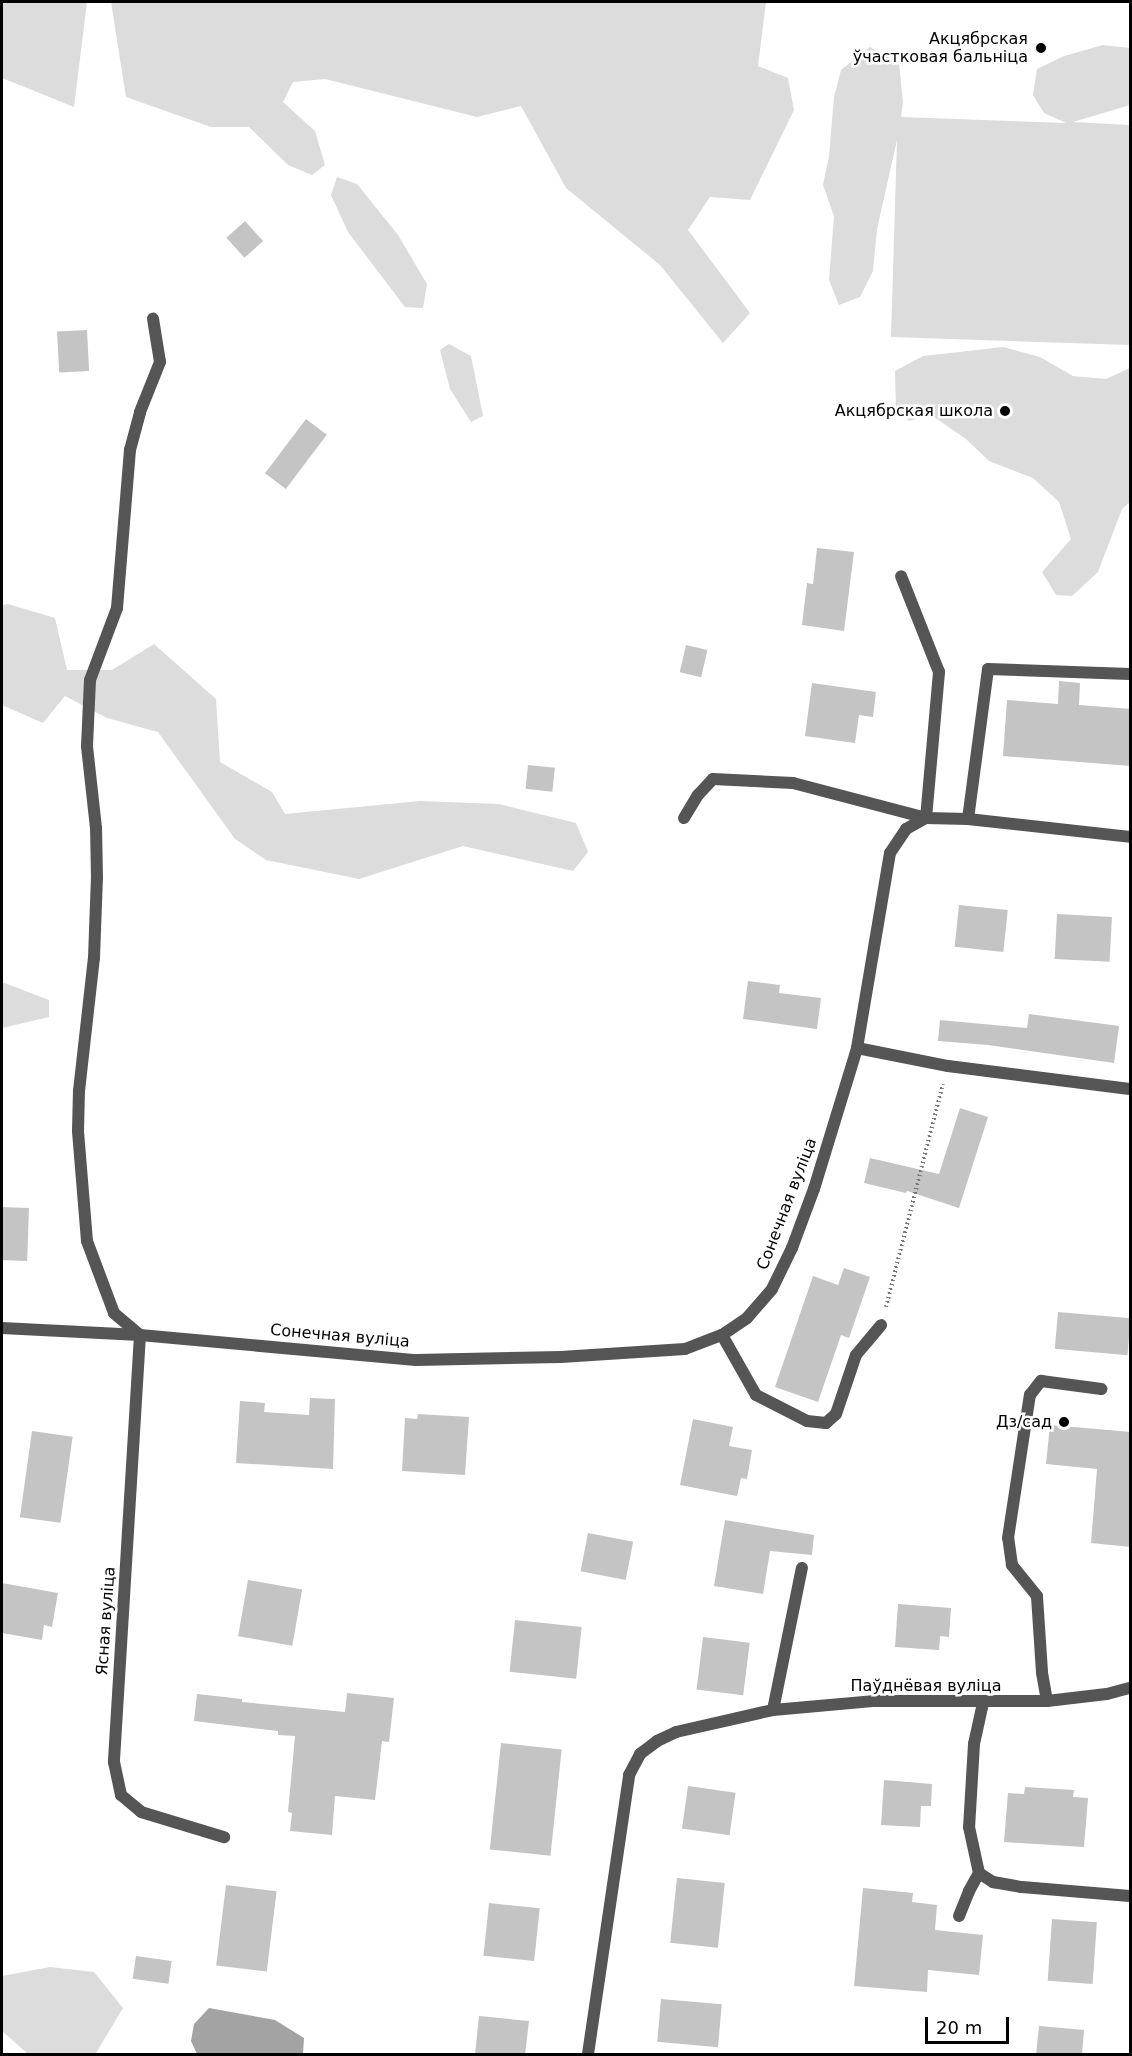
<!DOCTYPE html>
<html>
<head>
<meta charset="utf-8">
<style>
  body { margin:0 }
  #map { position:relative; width:1132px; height:2056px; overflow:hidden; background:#fff; font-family:"DejaVu Sans",sans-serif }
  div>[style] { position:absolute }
  .green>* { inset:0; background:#dcdcdc }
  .water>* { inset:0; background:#a3a3a3 }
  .building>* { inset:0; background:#c4c4c4; transform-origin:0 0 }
  .path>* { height:4px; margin-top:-2px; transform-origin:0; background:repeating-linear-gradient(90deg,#777 0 1.5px,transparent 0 4.5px) }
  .service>* { height:12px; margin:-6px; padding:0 6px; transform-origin:6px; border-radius:6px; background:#555 }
  .minor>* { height:12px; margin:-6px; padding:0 6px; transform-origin:6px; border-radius:6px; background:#555 }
  .dots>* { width:16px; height:16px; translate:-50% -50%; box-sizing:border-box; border:3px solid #fff; border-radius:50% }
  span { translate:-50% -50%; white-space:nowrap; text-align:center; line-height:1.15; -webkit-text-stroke:5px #fff; paint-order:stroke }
  .poi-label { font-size:16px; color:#000 }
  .right { translate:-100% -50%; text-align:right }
  .street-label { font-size:16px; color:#000 }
  .frame { position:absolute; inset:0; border:3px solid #000; pointer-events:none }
  .scale { position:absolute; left:925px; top:2017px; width:84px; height:27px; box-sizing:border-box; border:3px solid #000; border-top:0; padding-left:8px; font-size:18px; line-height:21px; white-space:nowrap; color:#000; -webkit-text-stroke:4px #fff; paint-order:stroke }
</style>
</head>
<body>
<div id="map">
  <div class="green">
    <div style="clip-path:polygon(2px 2px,87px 2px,74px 107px,2px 78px)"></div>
    <div style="clip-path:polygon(111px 2px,766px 2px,758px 66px,788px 78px,794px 110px,750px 200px,710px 197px,688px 230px,750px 313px,723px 343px,660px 265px,566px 188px,521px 106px,477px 117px,325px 79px,293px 82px,283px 102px,315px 131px,325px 165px,312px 175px,288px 165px,249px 127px,211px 127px,126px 97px)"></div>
    <div style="clip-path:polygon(1103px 45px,1130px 48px,1130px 105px,1073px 122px,1130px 125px,1130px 345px,891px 337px,897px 140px,877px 229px,873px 271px,860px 297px,839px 305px,829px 280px,834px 216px,823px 185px,829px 156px,834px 97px,841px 70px,870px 47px,899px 63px,903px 102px,901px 117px,1066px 123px,1044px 113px,1033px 95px,1037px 69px,1064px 56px)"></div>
    <div style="clip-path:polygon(337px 177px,357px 184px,398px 235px,427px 284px,423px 308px,405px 307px,348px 232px,331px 195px)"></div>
    <div style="clip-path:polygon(449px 344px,471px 356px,483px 416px,471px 422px,450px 389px,440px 350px)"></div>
    <div style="clip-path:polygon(1003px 347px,1040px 357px,1073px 376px,1106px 379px,1130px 368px,1130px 502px,1122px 509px,1098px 572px,1072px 596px,1056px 595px,1042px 572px,1071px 539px,1059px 502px,1033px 478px,989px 461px,966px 439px,931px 415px,909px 421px,896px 409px,895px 371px,923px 356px)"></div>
    <div style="clip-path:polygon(8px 604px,55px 618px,67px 670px,112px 670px,154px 644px,216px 699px,220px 762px,272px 792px,285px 814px,420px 801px,499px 804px,576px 823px,588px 852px,573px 871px,463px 846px,359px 879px,266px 860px,235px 839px,158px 732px,107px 718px,65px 696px,43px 723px,2px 705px,2px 605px)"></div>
    <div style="clip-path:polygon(2px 982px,49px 1000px,49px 1017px,2px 1028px)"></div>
    <div style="clip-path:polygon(50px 1967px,94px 1972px,123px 2008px,96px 2053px,28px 2054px,2px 2031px,2px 1976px)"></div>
  </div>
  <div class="water">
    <div style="clip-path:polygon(209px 2008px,275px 2020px,304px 2038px,303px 2054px,197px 2054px,191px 2041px,194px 2024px)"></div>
  </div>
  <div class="building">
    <div style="left:245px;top:221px;width:27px;height:25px;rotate:48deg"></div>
    <div style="left:87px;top:330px;width:41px;height:30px;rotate:87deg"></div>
    <div style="left:306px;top:419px;width:26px;height:68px;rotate:37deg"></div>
    <div style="clip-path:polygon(817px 548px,854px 552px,844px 631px,802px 625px,807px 583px,813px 584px)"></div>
    <div style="left:686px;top:645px;width:22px;height:28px;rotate:13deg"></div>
    <div style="clip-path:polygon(1059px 681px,1080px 683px,1079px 705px,1131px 709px,1131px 766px,1003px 756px,1007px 700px,1058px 704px)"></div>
    <div style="clip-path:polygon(812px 683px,876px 692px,873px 717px,859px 715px,855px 743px,805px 736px)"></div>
    <div style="left:528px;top:765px;width:27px;height:24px;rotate:6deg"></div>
    <div style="left:959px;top:905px;width:49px;height:42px;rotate:6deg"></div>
    <div style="left:1057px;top:914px;width:55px;height:45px;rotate:3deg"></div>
    <div style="clip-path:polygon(748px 981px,780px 985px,779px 993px,821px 998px,817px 1029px,743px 1019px)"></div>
    <div style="clip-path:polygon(1029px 1014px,1119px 1026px,1114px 1063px,988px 1045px,938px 1041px,940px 1020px,1027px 1028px)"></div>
    <div style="clip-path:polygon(960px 1108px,988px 1117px,959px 1208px,907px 1191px,906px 1193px,864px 1183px,870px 1158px,939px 1174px)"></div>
    <div style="left:2px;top:1207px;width:27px;height:53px;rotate:2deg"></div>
    <div style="clip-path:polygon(844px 1268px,870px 1277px,849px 1338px,841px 1335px,818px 1402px,775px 1387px,813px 1276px,838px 1285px)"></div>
    <div style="left:1058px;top:1312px;width:73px;height:37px;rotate:5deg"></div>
    <div style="clip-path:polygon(310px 1398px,335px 1399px,333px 1469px,236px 1463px,240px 1401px,265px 1403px,264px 1412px,309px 1415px)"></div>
    <div style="clip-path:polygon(418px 1414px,469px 1417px,465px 1475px,402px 1471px,405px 1418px,417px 1419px)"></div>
    <div style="clip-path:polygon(693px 1419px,733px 1427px,729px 1446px,752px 1450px,747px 1479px,741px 1478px,737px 1496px,680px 1485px)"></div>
    <div style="clip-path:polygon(1050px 1425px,1131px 1432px,1131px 1547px,1091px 1543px,1097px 1469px,1046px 1464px)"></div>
    <div style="left:32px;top:1431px;width:41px;height:87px;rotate:8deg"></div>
    <div style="clip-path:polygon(725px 1520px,814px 1535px,812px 1555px,770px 1551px,763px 1594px,714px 1586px)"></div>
    <div style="left:588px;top:1533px;width:46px;height:39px;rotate:11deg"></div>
    <div style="left:248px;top:1580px;width:55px;height:57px;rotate:10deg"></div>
    <div style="clip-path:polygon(2px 1583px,58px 1593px,52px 1627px,44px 1625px,42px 1640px,2px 1633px)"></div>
    <div style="clip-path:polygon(898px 1604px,951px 1608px,949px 1637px,940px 1636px,939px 1650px,895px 1647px)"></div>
    <div style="left:515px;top:1620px;width:67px;height:52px;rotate:6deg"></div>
    <div style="left:703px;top:1637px;width:47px;height:53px;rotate:7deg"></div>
    <div style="clip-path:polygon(347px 1693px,394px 1698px,389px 1742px,382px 1741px,375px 1800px,335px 1796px,332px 1835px,290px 1831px,292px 1813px,288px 1812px,295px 1736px,278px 1735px,278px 1731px,194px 1721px,197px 1694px,242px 1699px,242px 1702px,345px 1712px)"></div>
    <div style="left:501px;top:1743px;width:61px;height:107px;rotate:6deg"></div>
    <div style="clip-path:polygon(884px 1780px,932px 1784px,931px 1806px,921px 1806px,920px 1827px,881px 1825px)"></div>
    <div style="left:688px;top:1786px;width:48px;height:43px;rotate:8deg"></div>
    <div style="clip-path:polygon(1025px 1787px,1074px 1790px,1073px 1797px,1088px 1798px,1084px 1847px,1004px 1842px,1008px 1793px,1024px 1794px)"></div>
    <div style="left:677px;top:1878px;width:48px;height:65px;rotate:6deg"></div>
    <div style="left:226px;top:1885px;width:51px;height:81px;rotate:7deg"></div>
    <div style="clip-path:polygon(863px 1888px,913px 1893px,912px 1902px,937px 1905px,935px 1930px,983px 1935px,979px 1975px,928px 1970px,927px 1992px,854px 1986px)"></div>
    <div style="left:489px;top:1903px;width:51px;height:53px;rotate:6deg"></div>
    <div style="left:1052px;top:1919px;width:45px;height:62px;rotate:4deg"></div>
    <div style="left:136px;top:1956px;width:36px;height:23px;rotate:8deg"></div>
    <div style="left:661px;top:1999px;width:61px;height:43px;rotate:5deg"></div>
    <div style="clip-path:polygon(479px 2016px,529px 2021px,525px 2055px,475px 2055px)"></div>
    <div style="clip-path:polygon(1039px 2026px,1084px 2030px,1082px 2055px,1036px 2055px)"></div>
  </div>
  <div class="path">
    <div style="left:886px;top:1307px;width:230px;rotate:-75.7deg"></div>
  </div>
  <div class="service">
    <div style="left:684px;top:818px;width:27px;rotate:-59deg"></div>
    <div style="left:698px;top:795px;width:22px;rotate:-47deg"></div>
    <div style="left:713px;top:779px;width:80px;rotate:2.9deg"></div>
    <div style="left:793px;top:783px;width:138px;rotate:14.7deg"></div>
    <div style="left:926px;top:818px;width:147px;rotate:-84.9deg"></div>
    <div style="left:939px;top:672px;width:103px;rotate:-111.6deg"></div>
    <div style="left:968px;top:819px;width:151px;rotate:-82.4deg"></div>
    <div style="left:988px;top:669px;width:142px;rotate:2deg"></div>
    <div style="left:857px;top:1048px;width:93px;rotate:11.2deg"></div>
    <div style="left:948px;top:1066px;width:183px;rotate:7.2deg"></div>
    <div style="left:140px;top:1335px;width:34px;rotate:-140deg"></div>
    <div style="left:114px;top:1313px;width:77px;rotate:-110.6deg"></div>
    <div style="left:87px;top:1241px;width:110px;rotate:-94.7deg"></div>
    <div style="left:78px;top:1131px;width:40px;rotate:-88.6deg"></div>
    <div style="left:79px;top:1091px;width:134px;rotate:-83.6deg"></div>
    <div style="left:94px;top:958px;width:80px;rotate:-87.9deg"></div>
    <div style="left:97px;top:878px;width:50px;rotate:-91.1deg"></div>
    <div style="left:96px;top:828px;width:82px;rotate:-96.3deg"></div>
    <div style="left:87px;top:746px;width:66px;rotate:-87.4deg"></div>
    <div style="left:90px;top:680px;width:77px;rotate:-69.4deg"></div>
    <div style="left:117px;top:608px;width:159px;rotate:-85.3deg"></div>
    <div style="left:130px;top:450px;width:39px;rotate:-75deg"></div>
    <div style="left:140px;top:412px;width:54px;rotate:-68.2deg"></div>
    <div style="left:160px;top:362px;width:44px;rotate:-99.2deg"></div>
    <div style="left:722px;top:1335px;width:69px;rotate:60.5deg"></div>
    <div style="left:756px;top:1395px;width:57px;rotate:27deg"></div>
    <div style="left:807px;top:1421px;width:19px;rotate:6deg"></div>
    <div style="left:826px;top:1423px;width:13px;rotate:-42deg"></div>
    <div style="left:836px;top:1414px;width:62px;rotate:-71.3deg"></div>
    <div style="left:856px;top:1355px;width:39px;rotate:-50deg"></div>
    <div style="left:1047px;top:1701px;width:29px;rotate:-100deg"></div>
    <div style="left:1042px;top:1672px;width:76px;rotate:-93.8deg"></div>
    <div style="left:1037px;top:1596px;width:40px;rotate:-129deg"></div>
    <div style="left:1012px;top:1565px;width:27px;rotate:-98deg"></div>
    <div style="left:1008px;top:1538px;width:145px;rotate:-81.3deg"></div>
    <div style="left:1030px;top:1395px;width:18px;rotate:-52deg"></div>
    <div style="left:1041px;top:1381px;width:61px;rotate:7.6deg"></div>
    <div style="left:983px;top:1703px;width:42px;rotate:102.4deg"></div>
    <div style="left:974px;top:1744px;width:83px;rotate:93.4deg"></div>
    <div style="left:969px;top:1827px;width:47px;rotate:77.7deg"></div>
    <div style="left:979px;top:1873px;width:17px;rotate:33deg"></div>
    <div style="left:993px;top:1882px;width:29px;rotate:10deg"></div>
    <div style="left:1022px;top:1887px;width:108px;rotate:4.8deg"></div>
    <div style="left:773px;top:1710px;width:145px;rotate:-78.5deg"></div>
    <div style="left:959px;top:1916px;width:27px;rotate:-68deg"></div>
    <div style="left:969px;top:1891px;width:21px;rotate:-61deg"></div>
  </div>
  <div class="minor">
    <div style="left:2px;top:1328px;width:138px;rotate:2.9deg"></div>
    <div style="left:140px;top:1335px;width:277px;rotate:5.2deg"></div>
    <div style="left:416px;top:1360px;width:145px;rotate:-1.2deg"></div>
    <div style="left:561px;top:1357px;width:124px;rotate:-3.7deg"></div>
    <div style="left:685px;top:1349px;width:40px;rotate:-21deg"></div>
    <div style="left:722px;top:1335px;width:30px;rotate:-34deg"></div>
    <div style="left:747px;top:1318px;width:38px;rotate:-49deg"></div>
    <div style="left:772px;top:1289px;width:46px;rotate:-64deg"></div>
    <div style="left:792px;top:1248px;width:63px;rotate:-69.6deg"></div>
    <div style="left:814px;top:1189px;width:147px;rotate:-73deg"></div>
    <div style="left:857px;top:1048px;width:198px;rotate:-80.4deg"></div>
    <div style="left:890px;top:853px;width:29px;rotate:-56deg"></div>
    <div style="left:906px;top:829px;width:23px;rotate:-29deg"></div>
    <div style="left:926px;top:818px;width:42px;rotate:1.4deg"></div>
    <div style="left:968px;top:819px;width:163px;rotate:6.3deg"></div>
    <div style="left:140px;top:1335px;width:428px;rotate:93.5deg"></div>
    <div style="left:114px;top:1762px;width:34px;rotate:78deg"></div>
    <div style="left:121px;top:1795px;width:26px;rotate:40deg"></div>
    <div style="left:141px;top:1812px;width:87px;rotate:16.8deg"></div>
    <div style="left:588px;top:2054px;width:282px;rotate:-81.6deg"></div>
    <div style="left:629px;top:1775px;width:24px;rotate:-62deg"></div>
    <div style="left:640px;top:1754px;width:21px;rotate:-37deg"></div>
    <div style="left:657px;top:1741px;width:21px;rotate:-25deg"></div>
    <div style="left:676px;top:1732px;width:99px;rotate:-12.8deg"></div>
    <div style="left:773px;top:1710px;width:100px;rotate:-5.1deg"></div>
    <div style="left:873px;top:1701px;width:174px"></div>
    <div style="left:1047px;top:1701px;width:60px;rotate:-6.7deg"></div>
    <div style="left:1107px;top:1694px;width:24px;rotate:-15deg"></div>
  </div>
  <div class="dots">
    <div style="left:1041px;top:48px;background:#000"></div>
    <div style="left:1005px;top:411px;background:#000"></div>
    <div style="left:1064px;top:1422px;background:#000"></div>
  </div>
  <div class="poi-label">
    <span class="right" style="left:1028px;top:48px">Акцябрская<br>ўчастковая бальніца</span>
    <span class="right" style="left:993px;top:411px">Акцябрская школа</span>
    <span class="right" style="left:1052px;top:1422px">Дз/сад</span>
  </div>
  <div class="street-label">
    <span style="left:787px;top:1204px;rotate:-69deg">Сонечная вуліца</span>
    <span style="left:340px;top:1336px;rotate:5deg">Сонечная вуліца</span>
    <span style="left:106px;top:1621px;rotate:-86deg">Ясная вуліца</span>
    <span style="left:926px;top:1686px">Паўднёвая вуліца</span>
  </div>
  <div class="frame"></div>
  <div class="scale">20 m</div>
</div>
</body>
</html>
